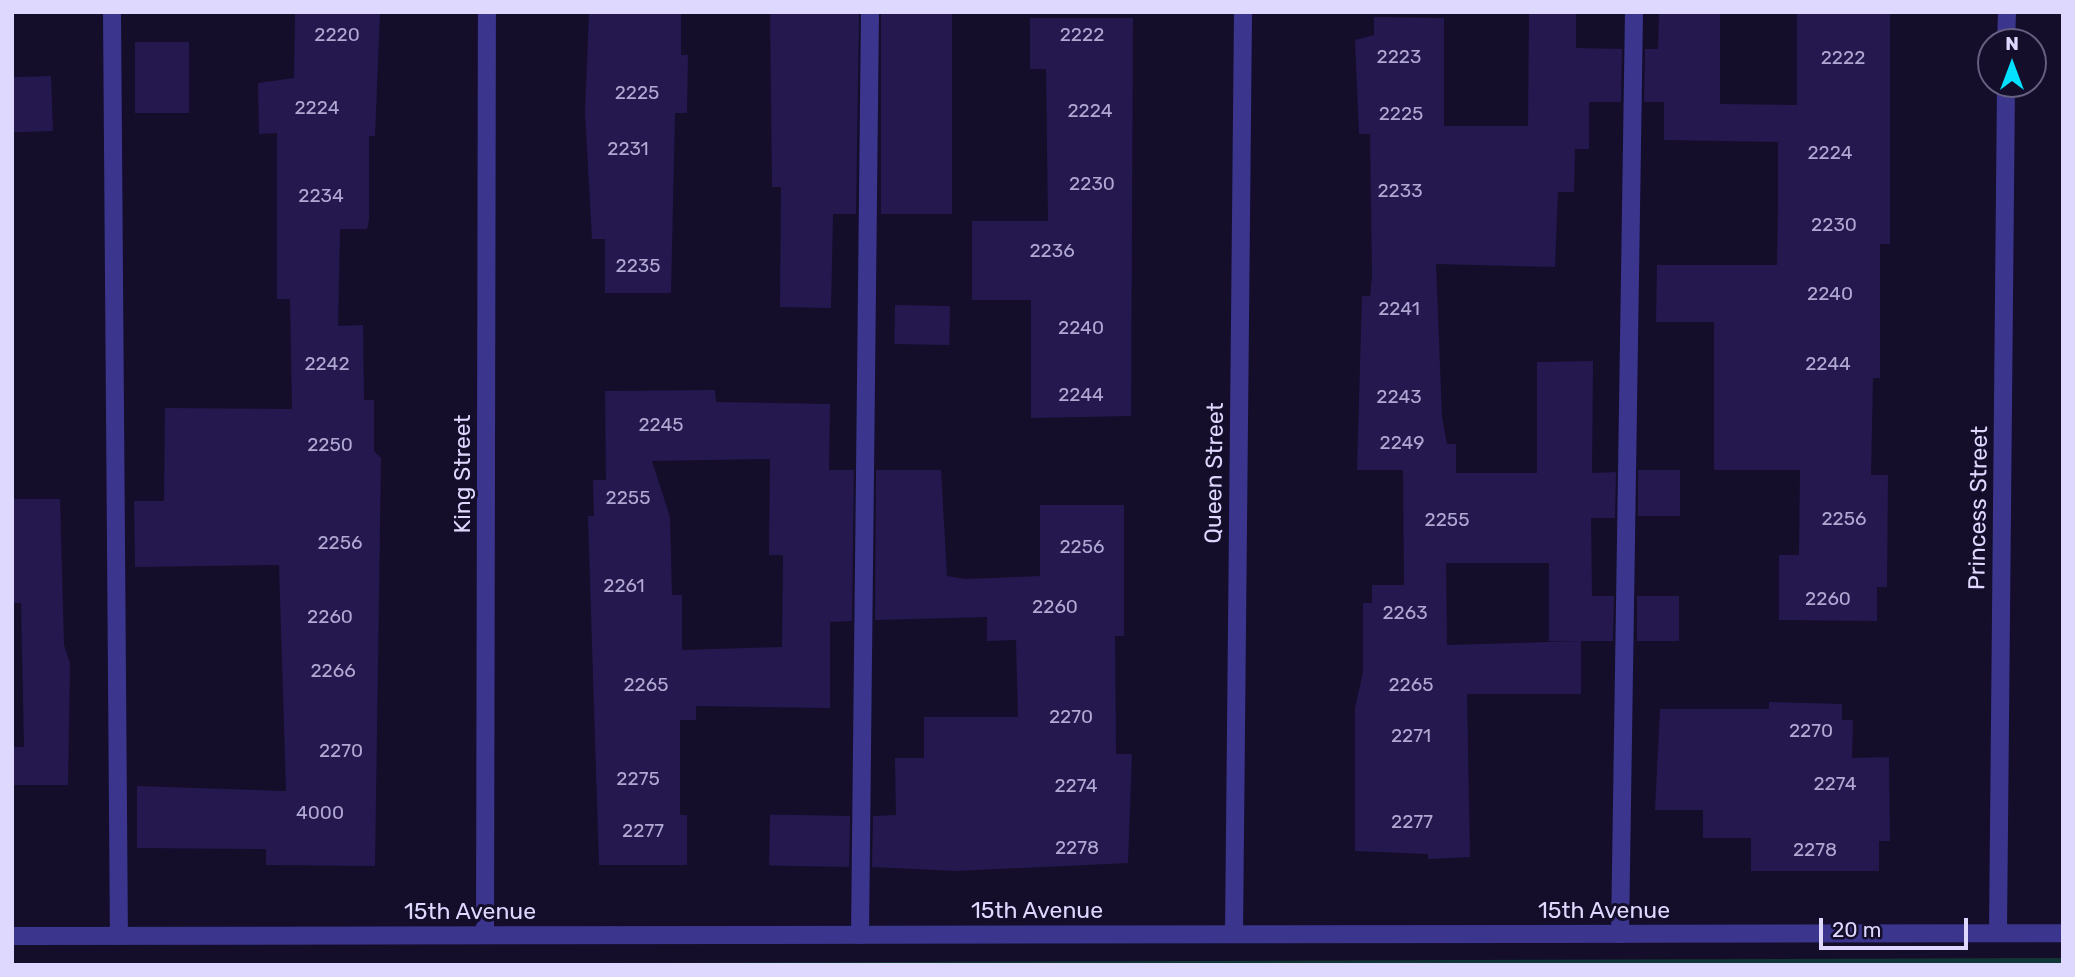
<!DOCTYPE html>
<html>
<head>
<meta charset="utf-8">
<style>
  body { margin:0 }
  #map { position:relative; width:2075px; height:977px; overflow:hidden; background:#140e2b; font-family:Rubik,sans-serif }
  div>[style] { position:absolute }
  .green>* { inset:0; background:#113635 }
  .building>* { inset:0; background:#25184e; transform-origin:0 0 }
  .service>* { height:18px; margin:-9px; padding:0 9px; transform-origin:9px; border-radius:9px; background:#3b358e }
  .minor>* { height:18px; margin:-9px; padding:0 9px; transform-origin:9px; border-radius:9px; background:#3b358e }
  .tertiary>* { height:18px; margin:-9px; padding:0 9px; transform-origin:9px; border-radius:9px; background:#3b358e }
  span { translate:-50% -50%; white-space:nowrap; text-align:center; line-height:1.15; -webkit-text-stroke:6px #140e2b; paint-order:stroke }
  .number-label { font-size:19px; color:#b0a8d3 }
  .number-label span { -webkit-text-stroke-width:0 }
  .street-label { font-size:23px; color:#ded8ff }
  .frame { position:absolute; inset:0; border:14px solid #ded8ff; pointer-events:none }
  .north { position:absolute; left:1977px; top:28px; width:70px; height:70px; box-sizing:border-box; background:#140e2b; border:2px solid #655f80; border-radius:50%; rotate:0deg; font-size:19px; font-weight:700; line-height:28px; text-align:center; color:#ded8ff }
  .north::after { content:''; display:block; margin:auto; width:24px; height:32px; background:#04e0ff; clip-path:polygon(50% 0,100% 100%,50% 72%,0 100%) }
  .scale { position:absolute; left:1819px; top:918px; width:149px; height:32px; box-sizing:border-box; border:4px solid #ded8ff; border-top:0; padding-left:9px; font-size:21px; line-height:24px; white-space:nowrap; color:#ded8ff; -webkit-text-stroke:5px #140e2b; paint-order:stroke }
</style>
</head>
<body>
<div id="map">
  <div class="green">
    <div style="clip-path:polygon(2063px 958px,2063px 965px,12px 965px)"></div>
  </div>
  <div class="building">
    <div style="clip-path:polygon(295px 12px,380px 12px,375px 136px,369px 136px,369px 220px,367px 229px,340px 229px,338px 326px,363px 325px,364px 400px,374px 400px,374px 451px,381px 458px,375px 866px,266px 865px,266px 849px,137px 848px,137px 786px,286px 791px,279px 565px,135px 567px,134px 501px,164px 501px,165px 408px,292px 409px,290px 299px,277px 299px,277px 133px,259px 134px,258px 83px,294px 78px)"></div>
    <div style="clip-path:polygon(589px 12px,681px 12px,681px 55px,688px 55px,687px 113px,675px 113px,671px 293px,605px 293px,605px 239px,592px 239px,585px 112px)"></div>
    <div style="clip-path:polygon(770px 12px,859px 12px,856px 214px,833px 214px,831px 308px,780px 307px,781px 187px,772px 187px)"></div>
    <div style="left:881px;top:12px;width:71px;height:202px"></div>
    <div style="clip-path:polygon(evenodd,1529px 12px,1576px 12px,1576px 48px,1622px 49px,1621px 102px,1589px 102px,1589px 149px,1575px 149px,1574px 192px,1558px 192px,1555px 267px,1436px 264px,1442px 417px,1447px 444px,1456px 444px,1456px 473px,1537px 473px,1537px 362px,1593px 361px,1592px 473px,1616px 472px,1615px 518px,1591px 518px,1592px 596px,1614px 596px,1613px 641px,1581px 641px,1581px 694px,1467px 694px,1470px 857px,1428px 859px,1428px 854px,1355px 851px,1355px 708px,1363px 672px,1363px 603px,1372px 603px,1372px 585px,1404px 585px,1403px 470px,1357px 470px,1362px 296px,1370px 296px,1372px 277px,1370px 134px,1359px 134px,1355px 40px,1374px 35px,1374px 17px,1444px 18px,1444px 126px,1528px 126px,1529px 12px,1446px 563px,1549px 563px,1549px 641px,1581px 641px,1447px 645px,1446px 563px)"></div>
    <div style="clip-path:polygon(1659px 12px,1720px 12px,1720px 104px,1797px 105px,1797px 12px,1890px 12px,1890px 244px,1880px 244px,1880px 378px,1873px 378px,1871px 475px,1888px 475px,1887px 587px,1877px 587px,1877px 621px,1779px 620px,1779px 555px,1799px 555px,1800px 470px,1714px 470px,1714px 322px,1656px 322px,1657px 265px,1777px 265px,1778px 206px,1778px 142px,1664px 140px,1664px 102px,1644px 102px,1645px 49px,1658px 49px)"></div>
    <div style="clip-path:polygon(1030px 18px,1133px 18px,1131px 416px,1031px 418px,1031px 300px,972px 300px,972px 221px,1048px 221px,1046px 69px,1030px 69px)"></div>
    <div style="left:189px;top:42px;width:71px;height:54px;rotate:90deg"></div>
    <div style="left:51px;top:76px;width:55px;height:39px;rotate:88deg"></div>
    <div style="left:895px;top:305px;width:55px;height:39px;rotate:1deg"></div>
    <div style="clip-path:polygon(evenodd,715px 390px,716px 402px,830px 404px,829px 470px,854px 470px,852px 621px,830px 622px,830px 708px,696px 706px,696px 720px,680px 720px,680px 815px,687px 815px,687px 865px,599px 865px,588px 516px,594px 516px,593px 480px,606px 480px,605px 391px,715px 390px,770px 459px,769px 555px,783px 555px,782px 647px,682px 650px,682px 595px,672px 595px,670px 517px,652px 461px,770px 459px)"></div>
    <div style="clip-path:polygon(876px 470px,941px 470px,947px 576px,965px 579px,1040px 576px,1040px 505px,1124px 505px,1124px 636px,1115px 636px,1116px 754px,1132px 754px,1128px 863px,956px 871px,872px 867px,873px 816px,896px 815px,895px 758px,924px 758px,924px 717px,1018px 717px,1016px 640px,987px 641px,987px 617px,875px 620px)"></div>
    <div style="left:1680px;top:470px;width:46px;height:42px;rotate:90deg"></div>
    <div style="clip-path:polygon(13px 499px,60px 499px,64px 645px,70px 663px,68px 785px,12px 785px,12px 747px,24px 747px,21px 603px,12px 603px)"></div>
    <div style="left:1637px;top:596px;width:42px;height:45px"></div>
    <div style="clip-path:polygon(1769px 702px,1842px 704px,1842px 720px,1853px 720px,1852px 758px,1889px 757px,1890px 841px,1879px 841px,1879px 871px,1751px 871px,1751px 838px,1703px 838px,1703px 810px,1655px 810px,1660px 709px,1769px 709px)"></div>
    <div style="left:850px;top:816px;width:51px;height:80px;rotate:91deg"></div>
  </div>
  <div class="service">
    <div style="left:112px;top:12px;width:924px;rotate:89.57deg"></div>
    <div style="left:1620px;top:934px;width:922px;rotate:-89.13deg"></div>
    <div style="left:860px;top:935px;width:923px;rotate:-89.38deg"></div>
  </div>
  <div class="minor">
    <div style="left:2006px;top:42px;width:30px;rotate:-88deg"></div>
    <div style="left:1998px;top:933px;width:849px;rotate:-89.46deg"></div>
    <div style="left:1234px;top:934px;width:922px;rotate:-89.44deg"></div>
    <div style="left:485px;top:935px;width:923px;rotate:-89.88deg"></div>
  </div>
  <div class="tertiary">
    <div style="left:12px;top:936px;width:2051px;rotate:-0.08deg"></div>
  </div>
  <div class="number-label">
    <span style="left:337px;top:35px">2220</span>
    <span style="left:1082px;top:35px">2222</span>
    <span style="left:1399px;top:57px">2223</span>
    <span style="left:1843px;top:58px">2222</span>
    <span style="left:637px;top:93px">2225</span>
    <span style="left:317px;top:108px">2224</span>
    <span style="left:1090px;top:111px">2224</span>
    <span style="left:1401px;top:114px">2225</span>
    <span style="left:628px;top:149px">2231</span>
    <span style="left:1830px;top:153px">2224</span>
    <span style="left:1092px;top:184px">2230</span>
    <span style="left:1400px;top:191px">2233</span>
    <span style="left:321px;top:196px">2234</span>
    <span style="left:1834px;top:225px">2230</span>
    <span style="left:1052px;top:251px">2236</span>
    <span style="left:638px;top:266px">2235</span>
    <span style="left:1830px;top:294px">2240</span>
    <span style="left:1399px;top:309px">2241</span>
    <span style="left:1081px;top:328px">2240</span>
    <span style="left:327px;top:364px">2242</span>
    <span style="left:1828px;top:364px">2244</span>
    <span style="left:1081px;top:395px">2244</span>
    <span style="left:1399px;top:397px">2243</span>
    <span style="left:661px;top:425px">2245</span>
    <span style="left:1402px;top:443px">2249</span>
    <span style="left:330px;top:445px">2250</span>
    <span style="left:628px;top:498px">2255</span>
    <span style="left:1844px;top:519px">2256</span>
    <span style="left:1447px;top:520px">2255</span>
    <span style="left:340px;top:543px">2256</span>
    <span style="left:1082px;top:547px">2256</span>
    <span style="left:624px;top:586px">2261</span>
    <span style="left:1828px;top:599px">2260</span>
    <span style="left:1055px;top:607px">2260</span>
    <span style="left:1405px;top:613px">2263</span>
    <span style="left:330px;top:617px">2260</span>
    <span style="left:333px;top:671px">2266</span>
    <span style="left:646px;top:685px">2265</span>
    <span style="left:1411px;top:685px">2265</span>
    <span style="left:1071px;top:717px">2270</span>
    <span style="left:1811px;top:731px">2270</span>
    <span style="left:1411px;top:736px">2271</span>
    <span style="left:341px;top:751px">2270</span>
    <span style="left:638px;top:779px">2275</span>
    <span style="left:1835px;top:784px">2274</span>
    <span style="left:1076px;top:786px">2274</span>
    <span style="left:320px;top:813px">4000</span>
    <span style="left:1412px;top:822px">2277</span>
    <span style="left:643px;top:831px">2277</span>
    <span style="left:1077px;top:848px">2278</span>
    <span style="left:1815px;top:850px">2278</span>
  </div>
  <div class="street-label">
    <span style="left:1214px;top:473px;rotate:-89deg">Queen Street</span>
    <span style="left:462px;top:474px;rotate:-90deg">King Street</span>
    <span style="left:1978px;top:508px;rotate:-89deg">Princess Street</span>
    <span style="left:1037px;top:910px">15th Avenue</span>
    <span style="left:1604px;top:910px">15th Avenue</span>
    <span style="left:470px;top:911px">15th Avenue</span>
  </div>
  <div class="frame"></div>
  <div class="north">N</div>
  <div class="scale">20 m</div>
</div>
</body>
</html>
